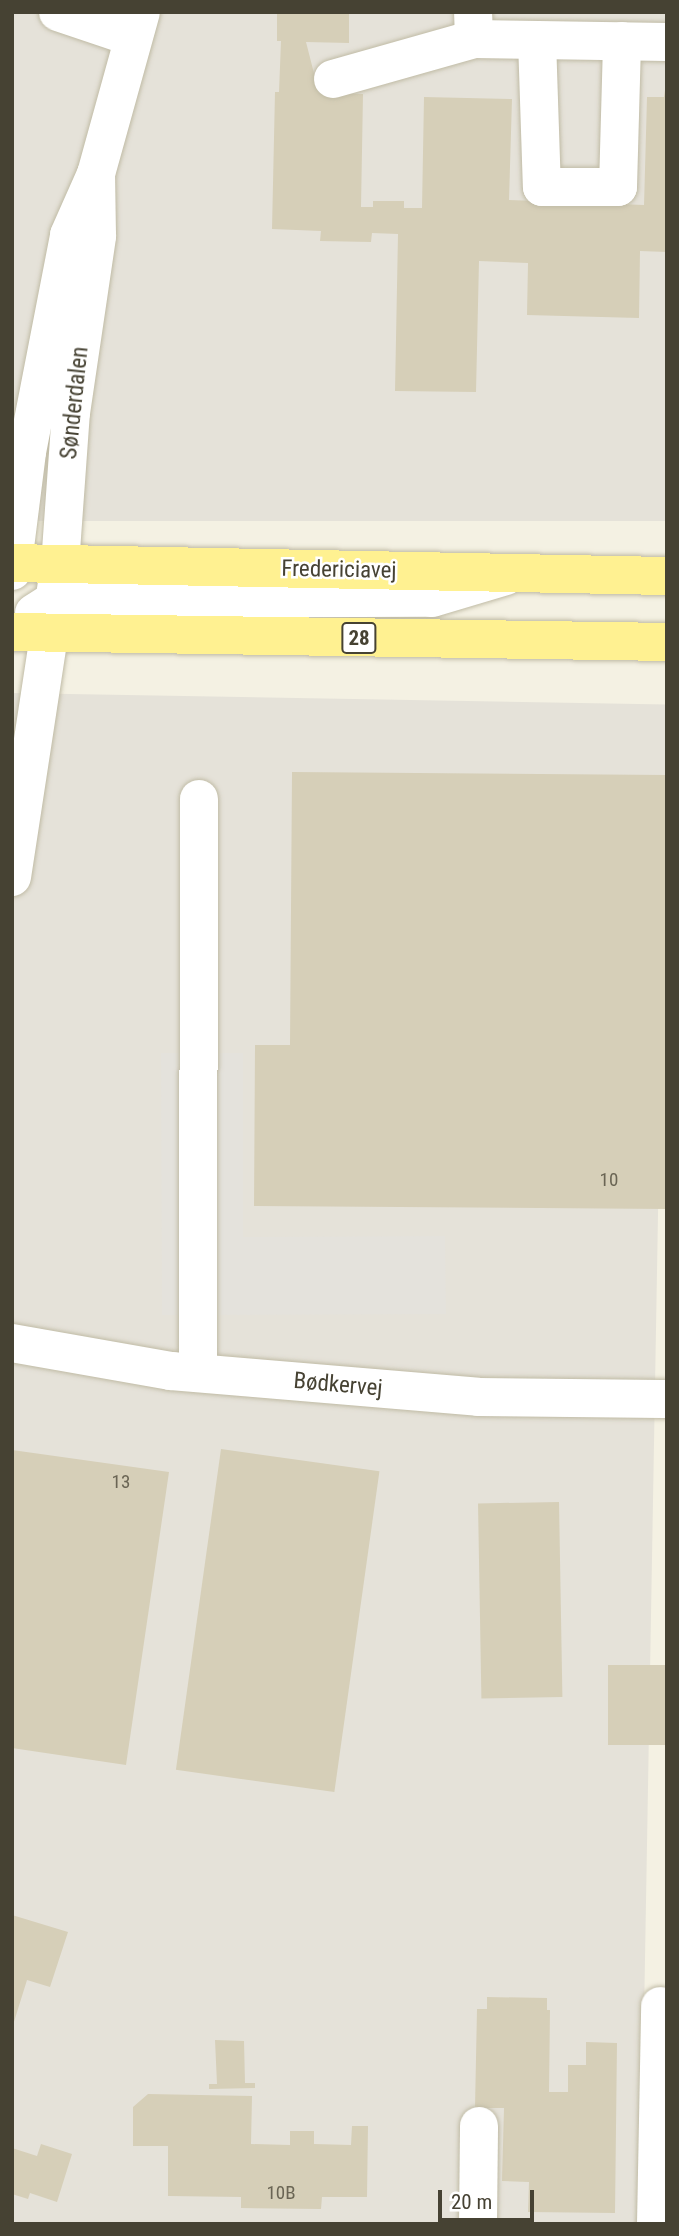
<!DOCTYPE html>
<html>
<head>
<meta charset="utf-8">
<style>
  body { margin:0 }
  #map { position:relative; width:679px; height:2236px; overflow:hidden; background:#f4f1e3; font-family:"Roboto Condensed",sans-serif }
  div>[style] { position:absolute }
  .industrial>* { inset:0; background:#e5e2d9; transform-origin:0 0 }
  .parking>* { inset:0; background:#e4e2dc }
  .building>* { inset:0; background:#d6cfb8; transform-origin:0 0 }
  .roads { filter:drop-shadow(0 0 2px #c0bba5) drop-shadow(0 0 2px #c0bba5) }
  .minor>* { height:38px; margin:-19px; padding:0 19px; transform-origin:19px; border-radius:19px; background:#fff }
  .major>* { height:38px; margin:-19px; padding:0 19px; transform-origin:19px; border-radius:19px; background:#fff191 }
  span { translate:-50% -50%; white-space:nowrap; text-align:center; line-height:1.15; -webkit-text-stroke:5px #fff; paint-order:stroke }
  .number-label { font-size:19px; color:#6a6554 }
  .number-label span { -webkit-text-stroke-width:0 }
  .shield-label span { padding:2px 5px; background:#fff; border:2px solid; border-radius:5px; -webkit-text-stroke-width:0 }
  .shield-label { font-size:21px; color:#464233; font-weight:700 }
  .street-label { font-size:23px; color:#464233 }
  .frame { position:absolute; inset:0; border:14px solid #464233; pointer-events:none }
  .scale { position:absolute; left:438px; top:2190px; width:96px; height:32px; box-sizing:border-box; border:4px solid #464233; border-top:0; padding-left:9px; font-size:21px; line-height:24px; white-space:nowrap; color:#464233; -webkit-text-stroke:5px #fff; paint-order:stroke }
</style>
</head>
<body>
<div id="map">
  <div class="industrial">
    <div style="left:12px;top:12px;width:655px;height:509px"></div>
    <div style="left:12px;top:693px;width:655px;height:1531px;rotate:1deg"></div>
  </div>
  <div class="parking">
    <div style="clip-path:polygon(161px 1053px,243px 1053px,243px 1237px,445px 1236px,446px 1314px,162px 1315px)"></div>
  </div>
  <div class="building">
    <div style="clip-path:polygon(277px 12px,349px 12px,349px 43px,306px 42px,319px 93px,363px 94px,361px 207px,373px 207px,373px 201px,404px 201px,404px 208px,422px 208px,424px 97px,512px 99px,509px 200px,644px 205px,647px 97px,664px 97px,667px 76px,667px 252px,640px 251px,639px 318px,527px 315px,528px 263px,479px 261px,476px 392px,395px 391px,398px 234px,372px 233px,371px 242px,320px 241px,321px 231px,272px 229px,275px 92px,279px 92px,281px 41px,277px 41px)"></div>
    <div style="clip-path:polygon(292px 772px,667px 775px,667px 1209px,254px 1206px,255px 1045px,290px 1045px)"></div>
    <div style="left:221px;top:1449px;width:160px;height:324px;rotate:8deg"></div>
    <div style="clip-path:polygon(12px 1450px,169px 1472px,126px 1765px,12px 1748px)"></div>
    <div style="left:559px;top:1502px;width:195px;height:81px;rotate:89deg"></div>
    <div style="left:666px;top:1665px;width:80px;height:58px;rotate:90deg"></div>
    <div style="clip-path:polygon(12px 1915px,68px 1932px,50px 1987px,27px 1980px,13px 2025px)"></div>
    <div style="clip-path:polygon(487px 1997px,547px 1998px,547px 2010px,550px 2010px,549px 2092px,568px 2092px,568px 2065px,586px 2065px,586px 2042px,617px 2043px,615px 2213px,528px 2212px,529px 2182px,502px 2181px,504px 2108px,475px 2108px,477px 2009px,487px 2009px)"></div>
    <div style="clip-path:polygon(215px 2040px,244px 2041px,245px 2083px,255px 2083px,255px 2088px,209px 2089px,209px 2084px,217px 2084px)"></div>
    <div style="clip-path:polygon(148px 2094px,252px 2096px,251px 2144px,290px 2145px,290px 2131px,314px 2131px,314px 2144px,351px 2145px,352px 2126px,368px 2126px,367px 2197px,322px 2197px,321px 2209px,241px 2208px,241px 2197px,168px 2196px,168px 2146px,133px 2146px,133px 2107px)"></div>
    <div style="clip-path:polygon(41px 2144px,72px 2154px,57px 2202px,30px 2193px,28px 2199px,12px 2194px,12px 2148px,37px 2156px)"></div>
  </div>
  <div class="roads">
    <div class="minor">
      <div style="left:58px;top:12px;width:78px;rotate:18.7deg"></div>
      <div style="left:474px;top:39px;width:193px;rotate:0.9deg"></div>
      <div style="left:537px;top:40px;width:147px;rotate:88.1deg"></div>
      <div style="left:542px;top:187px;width:76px"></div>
      <div style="left:618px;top:187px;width:146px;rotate:-88.4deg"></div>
      <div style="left:333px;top:79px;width:147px;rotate:-15.8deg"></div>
      <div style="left:474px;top:39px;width:25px;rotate:-92deg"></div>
      <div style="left:12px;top:571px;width:120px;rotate:-82.8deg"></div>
      <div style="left:27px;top:452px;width:221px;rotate:-79deg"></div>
      <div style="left:69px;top:235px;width:67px;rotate:-66.1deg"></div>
      <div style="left:96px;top:174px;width:168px;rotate:-74.5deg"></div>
      <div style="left:34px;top:613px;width:26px;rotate:-32deg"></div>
      <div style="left:56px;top:599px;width:376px;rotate:-0.2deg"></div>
      <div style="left:432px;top:598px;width:77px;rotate:-16.6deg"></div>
      <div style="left:12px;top:877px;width:316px;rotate:-81.3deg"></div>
      <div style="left:60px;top:565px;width:152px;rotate:-85.9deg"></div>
      <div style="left:71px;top:413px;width:179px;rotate:-81.6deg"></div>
      <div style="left:97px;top:236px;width:62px;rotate:-90.9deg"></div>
      <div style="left:12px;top:1343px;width:161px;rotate:10deg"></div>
      <div style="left:171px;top:1371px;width:308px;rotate:4.8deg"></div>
      <div style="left:478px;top:1397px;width:189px;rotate:0.6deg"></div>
      <div style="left:198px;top:1373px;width:574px;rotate:-89.9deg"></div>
      <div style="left:478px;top:2224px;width:98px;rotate:-89.4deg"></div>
      <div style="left:656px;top:2224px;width:218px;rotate:-88.9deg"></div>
    </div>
    <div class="major">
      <div style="left:12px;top:563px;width:655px;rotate:1.14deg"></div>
      <div style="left:12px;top:632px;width:655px;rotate:0.87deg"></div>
    </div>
  </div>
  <div class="number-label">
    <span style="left:609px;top:1180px">10</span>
    <span style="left:121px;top:1482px">13</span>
    <span style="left:281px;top:2193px">10B</span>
  </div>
  <div class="shield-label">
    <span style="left:359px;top:638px">28</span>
  </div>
  <div class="street-label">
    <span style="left:75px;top:403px;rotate:-84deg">Sønderdalen</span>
    <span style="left:339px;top:570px;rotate:1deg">Fredericiavej</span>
    <span style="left:338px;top:1385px;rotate:5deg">Bødkervej</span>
  </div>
  <div class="frame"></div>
  <div class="scale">20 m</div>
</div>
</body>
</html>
